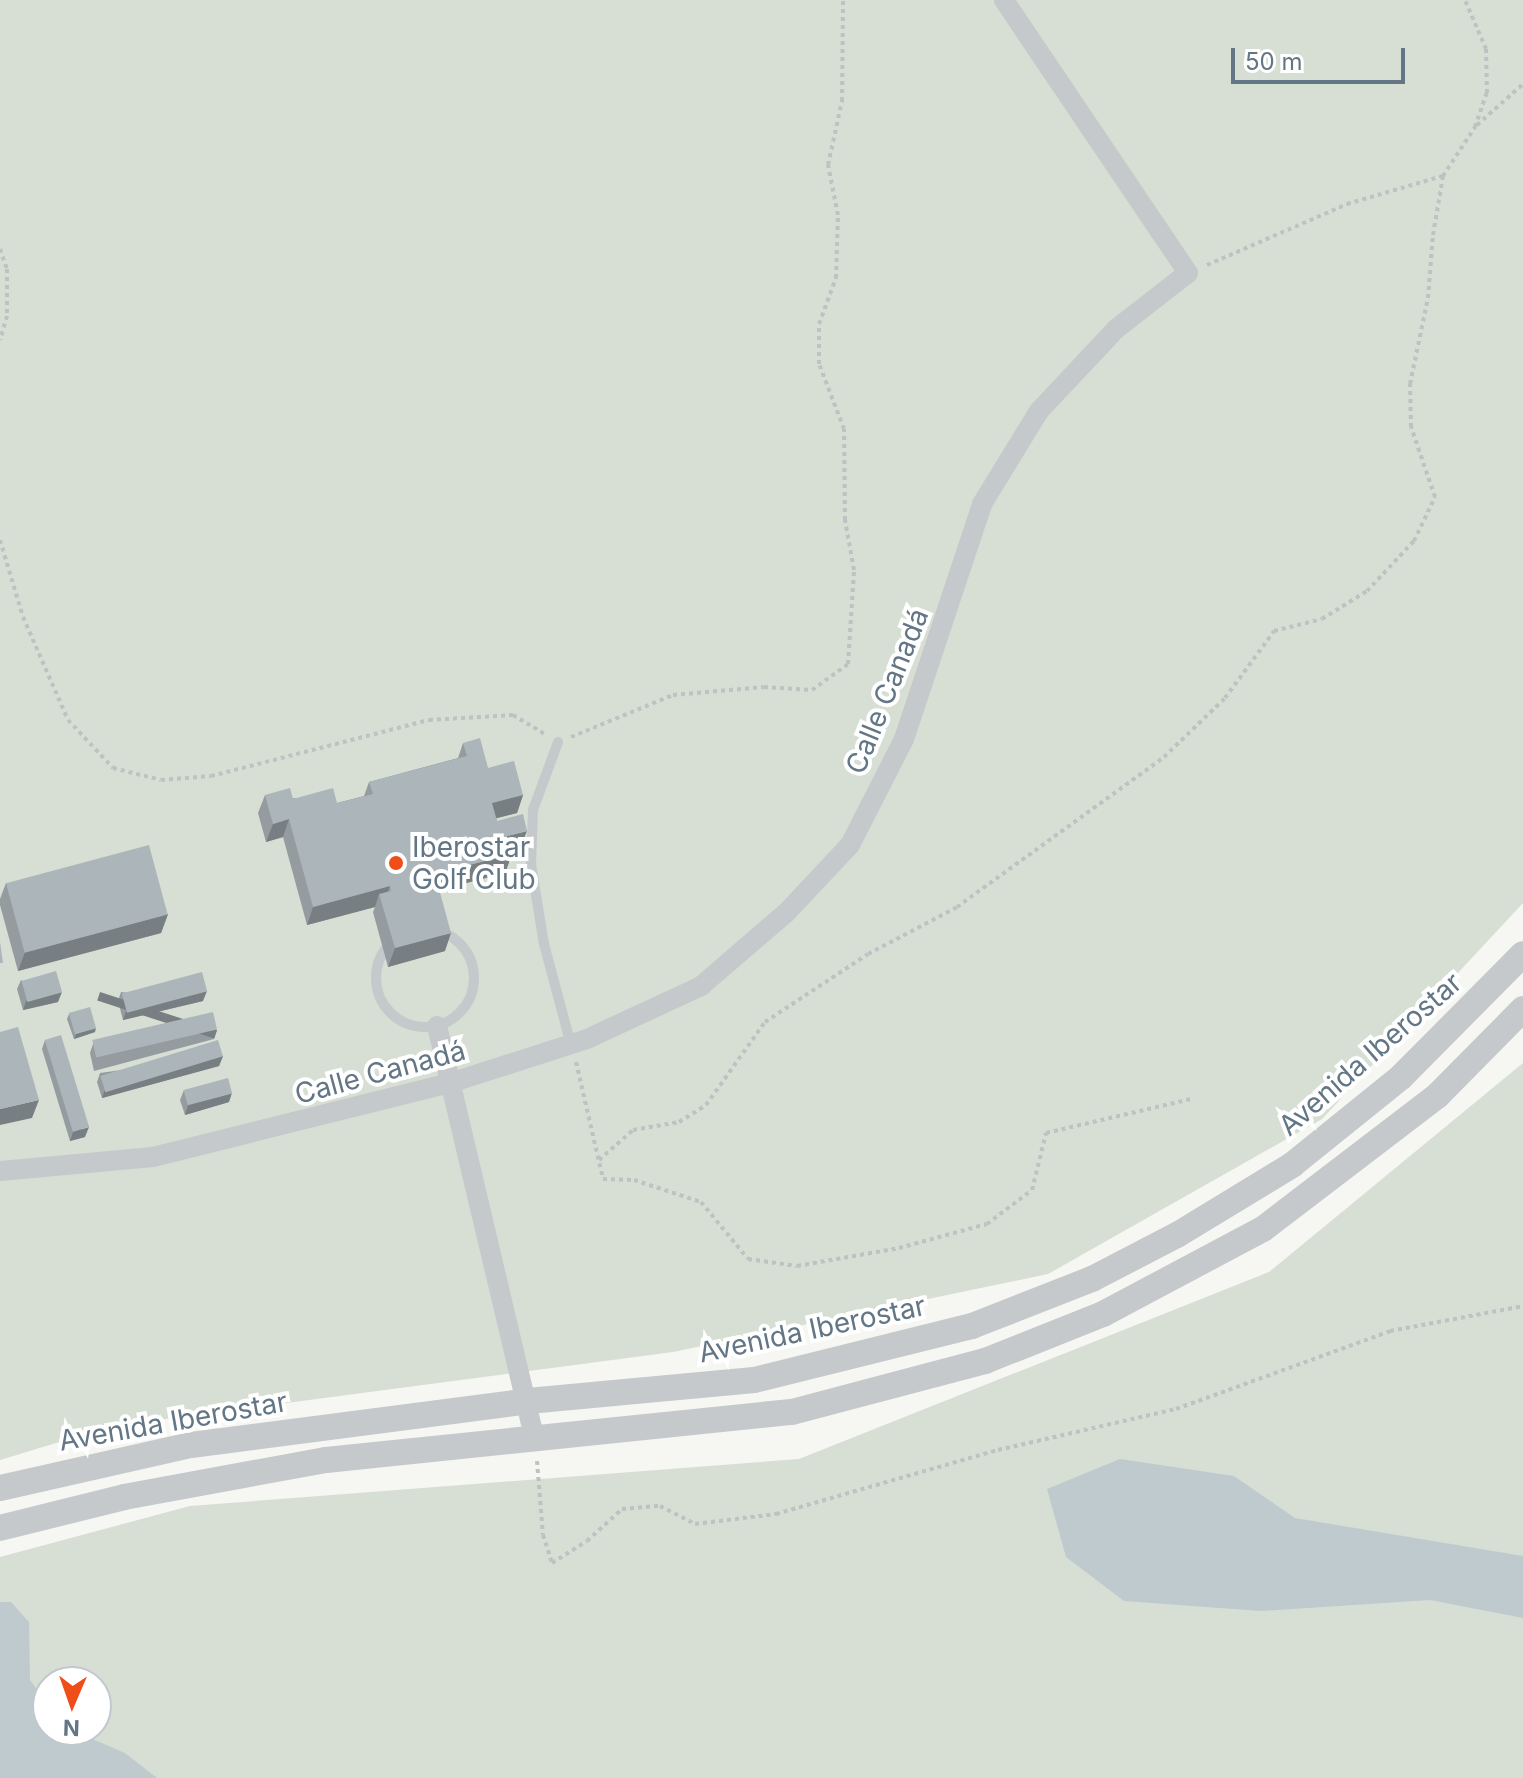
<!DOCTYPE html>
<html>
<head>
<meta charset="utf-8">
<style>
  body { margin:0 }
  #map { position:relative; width:1523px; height:1778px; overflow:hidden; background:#f6f6f2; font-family:Inter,sans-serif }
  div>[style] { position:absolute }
  .green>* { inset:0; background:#d7ded3 }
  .water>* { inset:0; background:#bfcacf }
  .path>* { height:4px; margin-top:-2px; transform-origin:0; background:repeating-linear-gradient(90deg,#bfc1c3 0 4px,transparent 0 8px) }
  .service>* { height:10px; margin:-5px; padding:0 5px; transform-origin:5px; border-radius:5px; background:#c5c9cc }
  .service>.ring { margin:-5px; padding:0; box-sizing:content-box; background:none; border:10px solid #c5c9cc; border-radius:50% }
  .minor>* { height:20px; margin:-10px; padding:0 10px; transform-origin:10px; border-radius:10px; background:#c5c9cc }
  .tertiary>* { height:26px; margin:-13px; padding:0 13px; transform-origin:13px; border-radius:13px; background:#c5c9cc }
  .wall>* { inset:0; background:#949ca0 }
  .shaded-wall>* { inset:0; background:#787f82; transform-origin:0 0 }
  .building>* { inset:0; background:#acb5ba; transform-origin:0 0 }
  .dots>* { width:22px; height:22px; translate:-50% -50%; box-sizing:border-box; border:4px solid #fff; border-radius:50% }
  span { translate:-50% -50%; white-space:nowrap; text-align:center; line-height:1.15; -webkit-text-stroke:8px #fff; paint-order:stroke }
  .street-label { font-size:28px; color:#637685 }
  .poi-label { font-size:28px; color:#637685 }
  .left { translate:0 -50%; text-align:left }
  .north { position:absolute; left:32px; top:1666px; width:80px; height:80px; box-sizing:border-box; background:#fff; border:2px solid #c1c8ce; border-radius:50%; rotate:182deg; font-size:22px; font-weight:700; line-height:32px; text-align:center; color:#637685 }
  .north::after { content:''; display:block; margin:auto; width:28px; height:36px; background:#ef4e19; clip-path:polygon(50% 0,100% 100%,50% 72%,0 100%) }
  .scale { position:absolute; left:1231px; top:48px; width:174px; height:36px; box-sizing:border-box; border:4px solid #637685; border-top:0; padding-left:10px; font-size:24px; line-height:28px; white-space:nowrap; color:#637685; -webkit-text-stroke:6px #fff; paint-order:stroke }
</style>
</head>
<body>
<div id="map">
  <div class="green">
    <div style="clip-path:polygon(0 0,1523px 0,1523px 903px,1322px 1119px,1048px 1274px,673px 1352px,112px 1426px,0 1460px)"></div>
    <div style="clip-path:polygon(evenodd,1523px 1063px,1523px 1778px,0 1778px,0 1557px,190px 1506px,799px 1459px,1269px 1272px,1523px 1063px,48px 1682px,96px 1682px,96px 1730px,48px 1730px,48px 1682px)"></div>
  </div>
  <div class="water">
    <div style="clip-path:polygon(1120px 1459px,1234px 1476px,1295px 1518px,1523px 1556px,1523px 1618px,1430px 1600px,1261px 1611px,1124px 1601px,1066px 1557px,1047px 1489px)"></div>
    <div style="clip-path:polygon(0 1602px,11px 1602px,29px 1622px,30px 1680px,48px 1704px,48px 1730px,71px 1730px,125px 1753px,157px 1778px,0 1778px)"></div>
  </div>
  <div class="path">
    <div style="left:1477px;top:125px;width:62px;rotate:-41.7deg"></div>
    <div style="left:0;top:249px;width:21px;rotate:71deg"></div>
    <div style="left:7px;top:269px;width:47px;rotate:90deg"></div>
    <div style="left:7px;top:316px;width:25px;rotate:106deg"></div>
    <div style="left:1207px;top:265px;width:153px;rotate:-23.5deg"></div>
    <div style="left:1347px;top:204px;width:100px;rotate:-16.3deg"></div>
    <div style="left:0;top:540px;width:80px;rotate:73.4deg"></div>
    <div style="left:23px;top:617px;width:112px;rotate:66.4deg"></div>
    <div style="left:68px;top:720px;width:66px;rotate:46.8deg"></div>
    <div style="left:113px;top:768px;width:49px;rotate:14deg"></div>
    <div style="left:161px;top:780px;width:50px;rotate:-4.6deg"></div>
    <div style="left:211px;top:776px;width:225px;rotate:-14.4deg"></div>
    <div style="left:429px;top:720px;width:84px;rotate:-3.4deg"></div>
    <div style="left:513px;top:715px;width:39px;rotate:31deg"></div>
    <div style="left:571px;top:737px;width:110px;rotate:-22.4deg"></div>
    <div style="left:673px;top:695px;width:91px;rotate:-5deg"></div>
    <div style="left:764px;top:687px;width:48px;rotate:3.6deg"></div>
    <div style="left:812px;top:690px;width:44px;rotate:-35.8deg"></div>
    <div style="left:848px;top:664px;width:94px;rotate:-86.3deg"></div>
    <div style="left:854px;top:570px;width:51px;rotate:-100.2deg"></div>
    <div style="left:845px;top:520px;width:91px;rotate:-90.6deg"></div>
    <div style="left:844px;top:429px;width:70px;rotate:-111deg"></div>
    <div style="left:819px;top:364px;width:40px;rotate:-90deg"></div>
    <div style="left:819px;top:324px;width:49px;rotate:-69.7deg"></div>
    <div style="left:836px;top:278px;width:63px;rotate:-88.2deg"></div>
    <div style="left:838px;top:215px;width:51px;rotate:-101.3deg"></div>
    <div style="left:828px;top:165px;width:66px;rotate:-77.7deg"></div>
    <div style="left:842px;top:101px;width:101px;rotate:-89.4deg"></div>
    <div style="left:576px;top:1062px;width:120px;rotate:77deg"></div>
    <div style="left:603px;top:1179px;width:31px;rotate:2deg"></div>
    <div style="left:634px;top:1180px;width:71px;rotate:18.2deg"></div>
    <div style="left:701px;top:1202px;width:74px;rotate:50.5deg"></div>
    <div style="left:748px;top:1259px;width:49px;rotate:8.1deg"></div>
    <div style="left:797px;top:1266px;width:104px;rotate:-10deg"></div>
    <div style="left:899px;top:1248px;width:91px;rotate:-15.3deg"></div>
    <div style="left:987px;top:1224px;width:56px;rotate:-37.1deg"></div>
    <div style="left:1032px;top:1190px;width:59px;rotate:-76.2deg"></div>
    <div style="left:1046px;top:1133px;width:149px;rotate:-13.2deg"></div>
    <div style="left:599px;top:1160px;width:45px;rotate:-41.4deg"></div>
    <div style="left:633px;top:1130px;width:47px;rotate:-9.9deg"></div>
    <div style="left:679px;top:1122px;width:32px;rotate:-32deg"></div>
    <div style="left:706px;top:1105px;width:102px;rotate:-54.6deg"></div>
    <div style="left:765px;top:1022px;width:123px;rotate:-33.4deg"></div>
    <div style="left:868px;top:954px;width:101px;rotate:-27.8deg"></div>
    <div style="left:957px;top:907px;width:256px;rotate:-35.9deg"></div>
    <div style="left:1164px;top:757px;width:85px;rotate:-44deg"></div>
    <div style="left:1225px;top:698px;width:83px;rotate:-53.8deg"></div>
    <div style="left:1274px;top:631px;width:49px;rotate:-14deg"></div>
    <div style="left:1322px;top:619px;width:53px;rotate:-31.9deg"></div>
    <div style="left:1367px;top:591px;width:69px;rotate:-46.8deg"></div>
    <div style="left:1414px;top:541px;width:49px;rotate:-64.5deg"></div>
    <div style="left:1435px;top:497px;width:74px;rotate:-108.9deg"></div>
    <div style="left:1411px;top:427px;width:43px;rotate:-91.3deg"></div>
    <div style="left:1410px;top:384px;width:88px;rotate:-78.2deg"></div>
    <div style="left:1428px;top:298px;width:63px;rotate:-85.5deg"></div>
    <div style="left:1433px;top:235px;width:60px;rotate:-80.4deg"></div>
    <div style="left:1443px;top:176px;width:59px;rotate:-56.9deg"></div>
    <div style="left:1475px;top:127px;width:36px;rotate:-71deg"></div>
    <div style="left:1487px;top:93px;width:44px;rotate:-91.3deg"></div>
    <div style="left:1486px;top:49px;width:53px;rotate:-113.2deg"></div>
    <div style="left:537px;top:1461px;width:74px;rotate:85.4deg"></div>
    <div style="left:543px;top:1535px;width:29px;rotate:72deg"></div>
    <div style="left:552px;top:1563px;width:41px;rotate:-32.2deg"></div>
    <div style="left:587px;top:1541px;width:47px;rotate:-42.4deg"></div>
    <div style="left:622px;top:1509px;width:38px;rotate:-5deg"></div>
    <div style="left:660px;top:1506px;width:39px;rotate:27deg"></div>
    <div style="left:695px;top:1524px;width:82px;rotate:-7deg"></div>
    <div style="left:776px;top:1514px;width:231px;rotate:-16.1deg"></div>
    <div style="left:998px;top:1450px;width:183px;rotate:-13deg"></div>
    <div style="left:1176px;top:1409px;width:228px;rotate:-20deg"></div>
    <div style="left:1390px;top:1331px;width:135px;rotate:-10.6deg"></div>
  </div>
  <div class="service">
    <div style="left:558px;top:742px;width:72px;rotate:110.2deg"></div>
    <div style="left:533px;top:810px;width:54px;rotate:92.1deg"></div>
    <div style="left:531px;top:864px;width:81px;rotate:80.8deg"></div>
    <div style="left:544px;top:944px;width:105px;rotate:75deg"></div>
    <div class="ring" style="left:376px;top:929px;width:88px;height:88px"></div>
  </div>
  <div class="minor">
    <div style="left:437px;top:1026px;width:424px;rotate:76.7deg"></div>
    <div style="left:0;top:1171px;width:154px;rotate:-5.2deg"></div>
    <div style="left:153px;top:1157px;width:306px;rotate:-14deg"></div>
    <div style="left:450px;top:1083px;width:144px;rotate:-17.8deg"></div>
    <div style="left:587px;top:1039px;width:126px;rotate:-24.9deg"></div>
    <div style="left:701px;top:986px;width:113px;rotate:-40.7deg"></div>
    <div style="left:787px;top:912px;width:92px;rotate:-46.8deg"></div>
    <div style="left:850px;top:845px;width:119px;rotate:-63deg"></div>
    <div style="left:904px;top:739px;width:248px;rotate:-71.6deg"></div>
    <div style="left:982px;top:504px;width:109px;rotate:-58.5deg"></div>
    <div style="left:1039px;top:411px;width:112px;rotate:-46.8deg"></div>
    <div style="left:1116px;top:329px;width:91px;rotate:-37.9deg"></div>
    <div style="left:1188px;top:273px;width:329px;rotate:-124deg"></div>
  </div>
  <div class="tertiary">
    <div style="left:0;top:1488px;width:196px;rotate:-12.7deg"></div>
    <div style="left:191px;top:1445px;width:340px;rotate:-7.4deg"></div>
    <div style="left:528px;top:1401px;width:227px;rotate:-5.3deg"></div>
    <div style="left:754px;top:1380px;width:225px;rotate:-13.9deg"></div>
    <div style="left:972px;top:1326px;width:129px;rotate:-21.4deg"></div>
    <div style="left:1092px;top:1279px;width:96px;rotate:-27.4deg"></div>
    <div style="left:1177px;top:1235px;width:135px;rotate:-31.3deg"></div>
    <div style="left:1292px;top:1165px;width:140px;rotate:-38.9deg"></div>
    <div style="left:1401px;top:1077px;width:173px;rotate:-45.2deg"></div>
    <div style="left:0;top:1528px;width:128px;rotate:-14deg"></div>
    <div style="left:124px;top:1497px;width:205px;rotate:-10.4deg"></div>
    <div style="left:326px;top:1460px;width:468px;rotate:-5.9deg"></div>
    <div style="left:792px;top:1412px;width:200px;rotate:-14.8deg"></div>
    <div style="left:985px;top:1361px;width:127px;rotate:-21.7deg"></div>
    <div style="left:1103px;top:1314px;width:181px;rotate:-28deg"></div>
    <div style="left:1263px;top:1229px;width:220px;rotate:-37.4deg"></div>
    <div style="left:1438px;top:1095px;width:121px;rotate:-45.3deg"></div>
  </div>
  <div class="wall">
    <div style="clip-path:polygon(463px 743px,488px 768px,523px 795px,517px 813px,496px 818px,497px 821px,520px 849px,511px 851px,512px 854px,505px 873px,439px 890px,445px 951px,388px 967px,373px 912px,375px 907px,307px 925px,283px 837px,266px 842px,258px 813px,265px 795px,337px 803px,364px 796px,369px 782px,458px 758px)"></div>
    <div style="clip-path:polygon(6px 883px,168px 914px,161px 933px,18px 971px,0 905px,0 899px)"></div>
    <div style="clip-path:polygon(21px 980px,58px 1002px,23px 1010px,17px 989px)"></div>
    <div style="clip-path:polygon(121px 992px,203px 1001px,123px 1020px,118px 1001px)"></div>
    <div style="clip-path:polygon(69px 1014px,95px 1032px,74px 1039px,67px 1019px)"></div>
    <div style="clip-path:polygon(217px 1030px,214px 1039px,94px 1071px,90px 1053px,93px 1044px)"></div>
    <div style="clip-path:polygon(45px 1040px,85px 1137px,70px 1141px,42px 1049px)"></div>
    <div style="clip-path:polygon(223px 1056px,219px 1066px,102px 1098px,97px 1082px,100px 1073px)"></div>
    <div style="clip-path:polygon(184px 1090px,229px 1102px,185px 1115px,180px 1100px)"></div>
  </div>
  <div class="shaded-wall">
    <div style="clip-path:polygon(523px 795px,517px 813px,486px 821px,492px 803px)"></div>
    <div style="clip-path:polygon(289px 819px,283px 837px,266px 842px,273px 824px)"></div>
    <div style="clip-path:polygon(527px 831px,520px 849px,500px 854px,507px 836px)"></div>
    <div style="clip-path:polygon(512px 854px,505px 873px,420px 895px,427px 876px)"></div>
    <div style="clip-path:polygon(390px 886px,383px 904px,379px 894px,375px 907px,307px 925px,313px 907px)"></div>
    <div style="clip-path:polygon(168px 914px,161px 933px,18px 971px,25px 952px)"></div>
    <div style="clip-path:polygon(451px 933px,445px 951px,388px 967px,395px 948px)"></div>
    <div style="clip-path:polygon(207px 991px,203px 1001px,123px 1020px,126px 1011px)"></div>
    <div style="clip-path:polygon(62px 992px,58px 1002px,23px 1010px,26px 1001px)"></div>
    <div style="clip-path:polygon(96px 1028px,95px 1032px,74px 1039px,76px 1034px)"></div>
    <div style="left:217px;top:1030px;width:9px;height:123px;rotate:108deg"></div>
    <div style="clip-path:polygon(223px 1056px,219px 1066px,102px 1098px,105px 1089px)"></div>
    <div style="clip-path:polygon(232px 1093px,229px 1102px,185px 1115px,188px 1105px)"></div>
    <div style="clip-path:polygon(39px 1100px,32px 1118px,0 1125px,0 1109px)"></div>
    <div style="clip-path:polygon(89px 1127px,85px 1137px,70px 1141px,73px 1132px)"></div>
  </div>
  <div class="building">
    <div style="clip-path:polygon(480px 738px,488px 768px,514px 761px,523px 795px,492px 803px,497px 821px,523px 814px,527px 831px,507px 836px,512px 854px,427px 876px,435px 874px,451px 933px,395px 948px,379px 894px,391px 891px,390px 886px,313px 907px,289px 819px,273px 824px,265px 795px,290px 788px,293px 799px,333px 788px,337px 803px,373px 794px,369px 782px,467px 756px,463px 743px)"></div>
    <div style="left:149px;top:845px;width:72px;height:148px;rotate:75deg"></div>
    <div style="clip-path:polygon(0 942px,3px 963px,0 963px)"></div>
    <div style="left:56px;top:971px;width:22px;height:36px;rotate:74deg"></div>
    <div style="left:202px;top:972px;width:20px;height:83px;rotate:75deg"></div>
    <div style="left:90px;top:1007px;width:22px;height:22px;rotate:74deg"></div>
    <div style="left:213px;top:1012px;width:18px;height:124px;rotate:77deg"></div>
    <div style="clip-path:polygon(18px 1027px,39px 1100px,0 1109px,0 1032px)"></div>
    <div style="left:61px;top:1035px;width:96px;height:17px;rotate:73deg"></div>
    <div style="left:218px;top:1040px;width:17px;height:123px;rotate:73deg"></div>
    <div style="left:228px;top:1078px;width:16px;height:46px;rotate:75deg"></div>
  </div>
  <div class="dots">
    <div style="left:396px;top:863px;background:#ef4e19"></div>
  </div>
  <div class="street-label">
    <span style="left:887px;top:691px;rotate:-68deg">Calle Canadá</span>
    <span style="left:1370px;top:1054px;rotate:-41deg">Avenida Iberostar</span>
    <span style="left:380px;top:1072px;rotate:-15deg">Calle Canadá</span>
    <span style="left:812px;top:1329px;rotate:-12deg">Avenida Iberostar</span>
    <span style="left:173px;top:1421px;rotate:-10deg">Avenida Iberostar</span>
  </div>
  <div class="poi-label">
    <span class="left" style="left:412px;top:863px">Iberostar<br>Golf Club</span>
  </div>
  <div class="north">N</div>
  <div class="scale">50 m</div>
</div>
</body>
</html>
